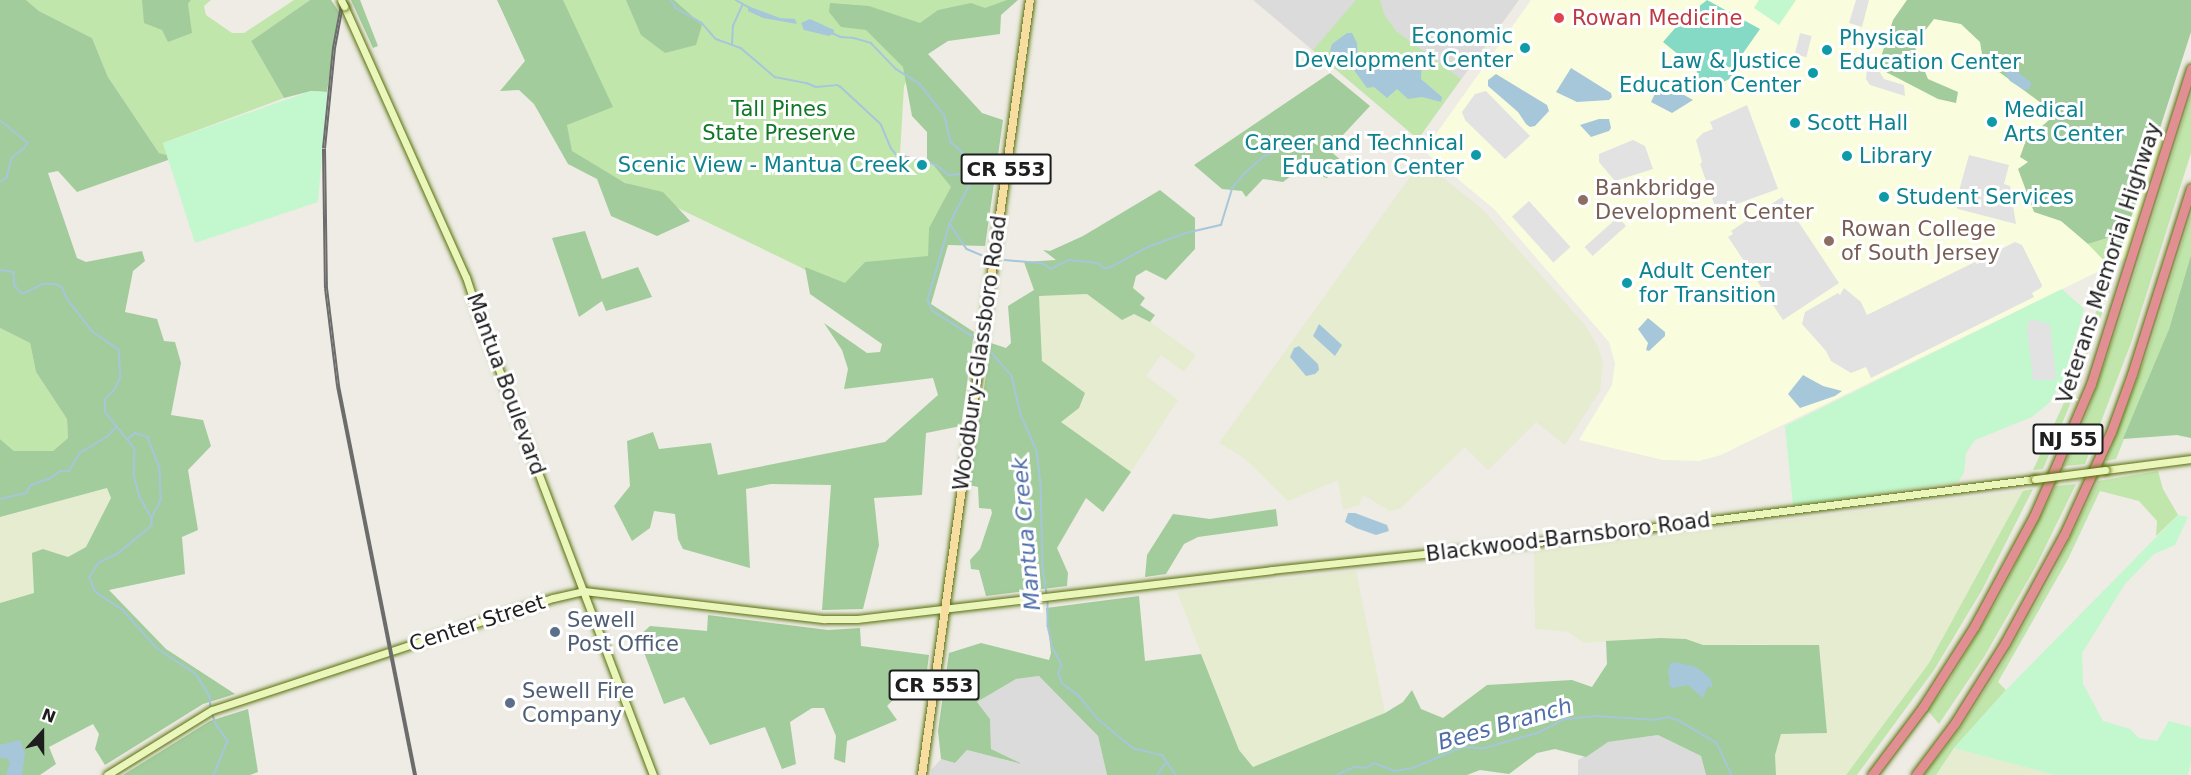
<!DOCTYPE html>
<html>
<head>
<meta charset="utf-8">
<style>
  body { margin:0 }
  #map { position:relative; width:2191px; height:775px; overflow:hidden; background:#eeece4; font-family:"DejaVu Sans",sans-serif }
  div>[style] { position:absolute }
  .residential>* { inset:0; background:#dcdbdb }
  .education>* { inset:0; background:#f9fdde }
  .farmland>* { inset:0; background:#e6ecd0 }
  .grass>* { inset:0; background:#c1e6ac }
  .forest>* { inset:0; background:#a2cc9b }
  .park>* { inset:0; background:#c3f7ce }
  .pitch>* { inset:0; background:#85dac5 }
  .parking>* { inset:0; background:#e2e2e2; transform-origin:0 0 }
  .water>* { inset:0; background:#a6c7da }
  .stream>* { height:1.5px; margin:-0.75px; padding:0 0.75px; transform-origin:0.75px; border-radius:0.75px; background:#a6c7da }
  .roads { filter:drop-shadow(0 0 2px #56700a) drop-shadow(0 0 2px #56700a) }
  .secondary>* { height:7px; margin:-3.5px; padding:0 3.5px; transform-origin:3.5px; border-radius:3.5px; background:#ebf6ba }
  .primary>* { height:8px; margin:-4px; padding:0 4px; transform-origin:4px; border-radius:4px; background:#f7dea0 }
  .motorway>* { height:9px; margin:-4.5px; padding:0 4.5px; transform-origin:4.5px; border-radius:4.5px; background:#e28f93 }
  .rail>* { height:4px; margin-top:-2px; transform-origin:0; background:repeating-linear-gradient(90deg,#fff 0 4.5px,#6c6c6c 0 9px); box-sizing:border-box; border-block:2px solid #6c6c6c }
  .bridges { filter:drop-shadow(0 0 2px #56700a) drop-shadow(0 0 2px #56700a) }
  .secondary-bridge>* { height:7px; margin:-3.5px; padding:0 3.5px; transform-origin:3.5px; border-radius:3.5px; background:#ebf6ba }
  .dots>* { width:16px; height:16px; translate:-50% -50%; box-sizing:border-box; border:3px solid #fff; border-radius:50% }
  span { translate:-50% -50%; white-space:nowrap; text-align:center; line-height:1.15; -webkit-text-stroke:6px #fff; paint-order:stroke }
  .shield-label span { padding:2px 4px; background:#fff; border:2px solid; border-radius:4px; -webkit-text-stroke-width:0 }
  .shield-label { font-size:20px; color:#1e1e1e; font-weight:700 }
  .health-label { font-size:21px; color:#be3a42 }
  .left { translate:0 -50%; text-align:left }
  .culture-label { font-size:21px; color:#0d838f }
  .right { translate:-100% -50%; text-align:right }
  .park-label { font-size:21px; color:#107727 }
  .education-label { font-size:21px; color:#785e54 }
  .street-label { font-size:21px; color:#1e1e1e }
  .service-label { font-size:21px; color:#4e5e75 }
  .water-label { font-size:22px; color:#4f6fa9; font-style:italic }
  .north { position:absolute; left:12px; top:703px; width:60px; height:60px; -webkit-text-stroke:4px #fff; paint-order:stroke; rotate:21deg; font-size:16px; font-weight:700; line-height:24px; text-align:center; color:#1e1e1e }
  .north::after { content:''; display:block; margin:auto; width:21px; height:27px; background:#1e1e1e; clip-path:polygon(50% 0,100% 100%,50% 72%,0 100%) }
</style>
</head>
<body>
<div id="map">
  <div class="residential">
    <div style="clip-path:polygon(1253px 0,1519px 0,1418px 139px)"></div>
    <div style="clip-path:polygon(1040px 676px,1098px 736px,1107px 775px,931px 775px,932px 769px,941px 759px,955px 763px,967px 750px,1018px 763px,991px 749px,990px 719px,977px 702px,1016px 679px)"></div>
    <div style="clip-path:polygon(1658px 735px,1701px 756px,1706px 775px,1578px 775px,1578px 760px,1608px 742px)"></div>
  </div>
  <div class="education">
    <div style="clip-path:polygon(1531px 0,1907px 0,1893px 20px,1887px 72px,1958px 92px,1928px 80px,1914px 45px,1934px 18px,1961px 24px,1980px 42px,2169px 140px,2132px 255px,1721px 455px,1699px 461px,1663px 460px,1579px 440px,1612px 385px,1615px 363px,1609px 342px,1494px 209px,1424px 151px)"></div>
  </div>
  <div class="farmland">
    <div style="clip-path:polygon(1422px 166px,1430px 167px,1483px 210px,1585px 325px,1598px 347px,1603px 363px,1600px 391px,1565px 445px,1536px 422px,1488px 470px,1465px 447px,1401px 508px,1390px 511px,1363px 495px,1359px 505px,1343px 510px,1338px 480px,1288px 501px,1244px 458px,1219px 443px,1413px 173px)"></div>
    <div style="clip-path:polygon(1087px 294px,1122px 320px,1134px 313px,1150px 322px,1196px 355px,1184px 372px,1161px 355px,1146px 376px,1178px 400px,1131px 472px,1061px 422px,1042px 361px,1039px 296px)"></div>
    <div style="clip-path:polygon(107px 488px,111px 498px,86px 547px,68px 557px,43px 549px,34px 593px,0 603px,0 517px)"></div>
    <div style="clip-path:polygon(2023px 491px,1929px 663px,1846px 775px,1776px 775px,1775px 755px,1781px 734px,1826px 733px,1766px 644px,1703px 645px,1686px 639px,1661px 638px,1584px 643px,1568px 632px,1535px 629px,1534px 552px)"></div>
    <div style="clip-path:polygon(1356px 571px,1385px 713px,1252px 767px,1239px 750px,1177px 592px)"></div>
    <div style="clip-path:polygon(1954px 748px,2055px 775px,1936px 775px)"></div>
  </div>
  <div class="grass">
    <div style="clip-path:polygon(26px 0,143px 0,188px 4px,191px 0,211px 0,204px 6px,206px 15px,232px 33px,244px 33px,294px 0,310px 0,251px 41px,284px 98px,163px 143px,167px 155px,159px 153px,108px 77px,92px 38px,39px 11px)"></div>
    <div style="clip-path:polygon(559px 0,1016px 0,919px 55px,904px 86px,900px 155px,962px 174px,917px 300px,943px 345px,798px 266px,574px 158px,555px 117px)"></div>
    <div style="clip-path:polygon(1356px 0,1380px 0,1384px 14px,1396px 31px,1461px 79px,1418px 139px,1313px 50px)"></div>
    <div style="clip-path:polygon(2191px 95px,2191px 153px,2131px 343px,2085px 464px,2064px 466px,2087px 414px,2125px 305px)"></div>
    <div style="clip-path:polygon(2191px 215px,2191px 255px,2169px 329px,2116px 459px,2106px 461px,2149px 348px)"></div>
    <div style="clip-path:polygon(2111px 237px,2121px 248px,2125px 241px,2107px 299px,2069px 407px,2043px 469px,2033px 470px,2080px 368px,2109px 266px,2088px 244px)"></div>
    <div style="clip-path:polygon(0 328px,30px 343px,36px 372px,67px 419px,68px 438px,53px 451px,14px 451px,0 439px)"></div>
    <div style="clip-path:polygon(2158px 471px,2163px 489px,2178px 515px,2156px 536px,2157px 521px,2139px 501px,2100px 491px,2068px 559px,1998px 682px,2006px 690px,1954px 748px,1936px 775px,1924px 775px,1962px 726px,2000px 667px,2052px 575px,2098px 481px)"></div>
    <div style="clip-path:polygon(2076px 484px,2036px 566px,1984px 657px,1939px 724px,1929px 712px,1926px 713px,1949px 681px,1998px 599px,2056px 486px)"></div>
    <div style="clip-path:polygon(2033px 489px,1982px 590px,1934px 670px,1857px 775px,1846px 775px,1929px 663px,2023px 491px)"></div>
  </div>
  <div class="forest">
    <div style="clip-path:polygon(0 0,26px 0,39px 11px,92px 38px,108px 77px,159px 153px,167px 155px,168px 160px,77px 192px,58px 171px,48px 173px,77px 258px,86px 262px,142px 251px,145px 261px,133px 271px,125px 312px,157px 319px,164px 341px,175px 342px,181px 363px,171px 415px,203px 420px,211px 446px,188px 470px,198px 530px,182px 537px,185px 574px,109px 590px,166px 649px,235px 694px,203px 704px,105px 765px,95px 749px,99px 734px,93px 724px,49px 747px,56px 764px,40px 775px,0 775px,0 603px,34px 593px,32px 553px,43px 549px,68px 557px,86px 547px,111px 498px,107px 488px,0 517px,0 439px,14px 451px,53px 451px,68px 438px,67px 419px,36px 372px,30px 343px,0 328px)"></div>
    <div style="clip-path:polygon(142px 0,191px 0,188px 4px,192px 33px,168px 42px,162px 30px,144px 23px)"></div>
    <div style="clip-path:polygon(310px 0,331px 0,339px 12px,327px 92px,311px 91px,284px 98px,251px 41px)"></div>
    <div style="clip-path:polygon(351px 0,360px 0,378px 46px,373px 48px)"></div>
    <div style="clip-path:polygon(497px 0,563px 0,613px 107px,567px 125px,572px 151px,625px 183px,663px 192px,690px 221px,657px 236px,611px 216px,597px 179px,568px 164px,534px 104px,519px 90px,500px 91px,525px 61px)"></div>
    <div style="clip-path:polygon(626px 0,674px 0,702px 25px,696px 45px,665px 53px,641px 35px)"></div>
    <div style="clip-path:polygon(1007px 0,1018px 0,1001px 15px,1000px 34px,948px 41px,928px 54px,982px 113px,1003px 120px,985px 246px,948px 245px,931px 304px,974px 332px,961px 426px,926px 433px,922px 495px,874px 498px,879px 545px,863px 609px,822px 610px,831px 485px,771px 484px,746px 489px,750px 568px,683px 549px,678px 539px,675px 514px,654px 511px,650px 528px,632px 541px,614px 506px,630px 486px,627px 441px,653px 432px,659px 449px,711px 443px,718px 475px,885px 442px,938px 395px,933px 378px,844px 389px,848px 369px,842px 350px,824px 323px,867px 353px,880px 352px,882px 344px,810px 294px,805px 267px,845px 283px,865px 262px,928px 256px,929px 228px,951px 187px,932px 163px,927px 161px,927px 132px,912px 116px,903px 67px,866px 30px,841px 27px,829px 12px,830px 3px,869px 6px,920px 23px,938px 10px,971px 3px,985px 8px)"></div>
    <div style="clip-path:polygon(1907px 0,2191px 0,2191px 32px,2121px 249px,2111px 237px,2088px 244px,2061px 221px,2034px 212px,2018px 169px,2028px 162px,2020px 157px,2026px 140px,2056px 114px,1983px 60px,1980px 42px,1961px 24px,1934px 19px,1914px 45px,1928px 79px,1958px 92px,1956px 103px,1938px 99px,1886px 72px,1882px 54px,1893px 20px)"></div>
    <div style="clip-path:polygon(1330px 73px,1370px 106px,1329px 150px,1342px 161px,1327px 178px,1299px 170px,1283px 182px,1263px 179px,1246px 197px,1242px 191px,1222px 189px,1194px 165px)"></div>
    <div style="clip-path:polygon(1160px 190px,1195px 218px,1195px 249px,1166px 280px,1146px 270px,1136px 276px,1133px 288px,1145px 298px,1140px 305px,1155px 315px,1150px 322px,1134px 314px,1122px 320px,1087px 294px,1039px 296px,1042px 361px,1085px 393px,1079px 408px,1061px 422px,1131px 472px,1103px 512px,1086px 498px,1057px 548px,1068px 573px,1067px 586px,986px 596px,979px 570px,971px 569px,970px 560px,980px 549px,992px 513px,991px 509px,979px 508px,978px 487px,969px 485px,991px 343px,1006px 348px,1011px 343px,1008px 306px,1034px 290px,1024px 262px,1056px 260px,1043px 250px,1050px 251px,1083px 236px)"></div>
    <div style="clip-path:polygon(585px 231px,602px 279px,638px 267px,652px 297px,606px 311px,602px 301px,579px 317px,552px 238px)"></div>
    <div style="clip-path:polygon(2191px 255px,2191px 438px,2177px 435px,2123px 439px,2169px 329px)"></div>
    <div style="clip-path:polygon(1276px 509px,1278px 526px,1198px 537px,1184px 544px,1166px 574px,1145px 577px,1147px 555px,1173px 514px,1210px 519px)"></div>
    <div style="clip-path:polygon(1139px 596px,1145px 661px,1201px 654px,1239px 750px,1253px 767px,1385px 713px,1403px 702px,1412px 690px,1421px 709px,1443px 718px,1487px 685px,1572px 680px,1592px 687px,1607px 664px,1606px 641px,1661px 638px,1686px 639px,1703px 645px,1819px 645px,1827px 733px,1781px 734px,1775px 755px,1776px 775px,1706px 775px,1701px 756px,1658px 735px,1608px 742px,1586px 757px,1555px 749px,1537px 753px,1509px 774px,1480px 770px,1467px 775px,1107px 775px,1098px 736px,1039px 676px,1016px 679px,977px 702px,990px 719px,991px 749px,1022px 764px,967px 750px,955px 763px,941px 759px,938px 731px,949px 653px,981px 643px,1049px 660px,1051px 653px,1046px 608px)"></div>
    <div style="clip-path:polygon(708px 615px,828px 630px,860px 628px,861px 646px,929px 655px,924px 694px,904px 689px,887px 706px,897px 720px,847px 741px,845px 763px,834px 759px,836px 736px,824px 708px,812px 708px,790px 722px,796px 764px,782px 769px,765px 727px,710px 745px,684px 697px,664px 704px,638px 637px,650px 626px,707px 631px)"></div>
    <div style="clip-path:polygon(248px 709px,258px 772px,250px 775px,123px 775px,210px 721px)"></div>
  </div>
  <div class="park">
    <div style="clip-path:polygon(1759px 0,1796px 0,1779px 25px,1754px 8px)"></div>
    <div style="clip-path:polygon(311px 91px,327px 92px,318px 202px,195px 243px,163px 143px)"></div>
    <div style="clip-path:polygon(2062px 289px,2084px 309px,2063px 381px,2049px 403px,2032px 417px,1975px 440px,1966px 453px,1964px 473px,1958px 482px,1793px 505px,1785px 426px)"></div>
    <div style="clip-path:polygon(2178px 515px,2188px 517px,2175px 545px,2154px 554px,2125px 584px,2082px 653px,2083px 684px,2103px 721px,2130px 729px,2139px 738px,2157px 741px,2169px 721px,2191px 727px,2191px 762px,2188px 775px,2055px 775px,1954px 748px,2006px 690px)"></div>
  </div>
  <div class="pitch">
    <div style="clip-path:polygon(1707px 0,1760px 29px,1734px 66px,1733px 77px,1718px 85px,1708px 85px,1699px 79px,1696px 69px,1663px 42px,1683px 19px)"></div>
  </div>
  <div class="parking">
    <div style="clip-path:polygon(1856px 0,1869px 0,1862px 27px,1849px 23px)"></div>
    <div style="left:1800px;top:33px;width:12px;height:22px;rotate:14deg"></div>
    <div style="clip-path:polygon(1868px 57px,1878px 59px,1879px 71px,1884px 79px,1904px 85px,1905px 96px,1870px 85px,1866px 79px)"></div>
    <div style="clip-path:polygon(1486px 91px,1530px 136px,1505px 159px,1465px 120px,1462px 112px,1475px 94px)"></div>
    <div style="clip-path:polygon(1747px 105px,1778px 189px,1720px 210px,1716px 209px,1700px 164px,1702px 162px,1696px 140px,1703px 133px,1713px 129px,1710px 122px)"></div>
    <div style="clip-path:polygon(1633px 140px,1645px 146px,1653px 169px,1615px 181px,1599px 162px,1599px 154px)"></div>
    <div style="clip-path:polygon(1969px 155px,2009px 165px,2004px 184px,2010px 186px,2016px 224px,1958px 209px,1955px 205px)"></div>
    <div style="clip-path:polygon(1782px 197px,1839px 283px,1783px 320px,1728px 237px,1733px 234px,1731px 231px)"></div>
    <div style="left:1529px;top:201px;width:62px;height:23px;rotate:48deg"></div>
    <div style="left:1618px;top:217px;width:12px;height:45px;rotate:48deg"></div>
    <div style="clip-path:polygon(2015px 242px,2022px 245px,2042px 285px,2041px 288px,2032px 293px,2034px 297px,1871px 378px,1866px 367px,1851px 373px,1831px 361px,1826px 351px,1802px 324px,1805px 312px,1838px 293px,1840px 295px,1844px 288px,1861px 302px,1867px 315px,1975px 262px,1977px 264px,1986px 260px,1985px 257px)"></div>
    <div style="clip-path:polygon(2030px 319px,2050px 324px,2056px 377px,2054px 380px,2033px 380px,2027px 329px)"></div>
  </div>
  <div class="water">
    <div style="clip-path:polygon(748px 6px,780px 18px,795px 19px,797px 24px,763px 18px,748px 11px)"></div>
    <div style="clip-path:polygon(810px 19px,834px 30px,834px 33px,829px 36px,804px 30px,801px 23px)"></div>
    <div style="clip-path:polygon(1347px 33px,1352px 33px,1357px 43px,1358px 59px,1367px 67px,1372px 67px,1386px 56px,1422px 56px,1421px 79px,1442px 97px,1441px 102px,1422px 97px,1408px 99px,1397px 89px,1387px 98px,1374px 87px,1367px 88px,1351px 66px,1342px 63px,1330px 51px,1332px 44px)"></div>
    <div style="clip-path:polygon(1989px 52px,2010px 59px,2016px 71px,2031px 82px,2030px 89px,2024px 90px,2010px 81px,1998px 62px,1986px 64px,1985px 59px)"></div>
    <div style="clip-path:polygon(1571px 68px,1611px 93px,1612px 97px,1609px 100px,1577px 102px,1556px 92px)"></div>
    <div style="clip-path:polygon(1496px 74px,1547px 105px,1549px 111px,1535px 126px,1530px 127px,1526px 124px,1518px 112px,1488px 86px,1488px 80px)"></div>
    <div style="clip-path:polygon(1659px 85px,1684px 95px,1693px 100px,1672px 113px,1651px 102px)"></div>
    <div style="clip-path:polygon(1599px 119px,1609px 119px,1611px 128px,1609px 131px,1591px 137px,1580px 125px)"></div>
    <div style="clip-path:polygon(1648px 318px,1665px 332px,1665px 336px,1649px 351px,1646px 350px,1648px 343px,1638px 329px)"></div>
    <div style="clip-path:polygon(1319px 324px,1342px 345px,1335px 356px,1313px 336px)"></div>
    <div style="clip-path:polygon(1299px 346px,1318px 364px,1319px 370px,1315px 374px,1306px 376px,1290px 357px,1294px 348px)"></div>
    <div style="clip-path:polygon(1803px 375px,1823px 386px,1842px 391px,1835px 396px,1800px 408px,1788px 394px)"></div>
    <div style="clip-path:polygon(1348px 513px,1355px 513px,1387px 525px,1389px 531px,1376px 535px,1356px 528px,1345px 522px)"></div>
    <div style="clip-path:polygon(1674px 662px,1696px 667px,1710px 678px,1713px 688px,1708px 686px,1703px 698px,1688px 685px,1672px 688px,1668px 684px,1670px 681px,1668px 673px,1670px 664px)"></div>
    <div style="clip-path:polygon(20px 740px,25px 753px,22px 775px,6px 775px,10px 762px,6px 758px,0 758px,0 745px)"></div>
  </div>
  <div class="stream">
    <div style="left:671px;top:0;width:9px;rotate:58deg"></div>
    <div style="left:676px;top:8px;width:30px;rotate:30deg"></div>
    <div style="left:702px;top:23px;width:21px;rotate:49deg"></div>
    <div style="left:716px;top:39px;width:27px;rotate:20deg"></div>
    <div style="left:741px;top:48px;width:45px;rotate:40.5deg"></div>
    <div style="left:775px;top:77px;width:33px;rotate:11deg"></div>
    <div style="left:807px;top:83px;width:10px;rotate:24deg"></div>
    <div style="left:816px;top:87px;width:21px;rotate:-5deg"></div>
    <div style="left:837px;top:85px;width:4px;rotate:27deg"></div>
    <div style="left:841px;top:87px;width:54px;rotate:42.8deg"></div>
    <div style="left:881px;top:124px;width:26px;rotate:67deg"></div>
    <div style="left:891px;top:148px;width:8px;rotate:50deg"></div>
    <div style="left:896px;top:154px;width:42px;rotate:15deg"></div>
    <div style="left:937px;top:165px;width:16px;rotate:40deg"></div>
    <div style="left:949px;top:175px;width:13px;rotate:-4deg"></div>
    <div style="left:962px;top:174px;width:8px;rotate:23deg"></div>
    <div style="left:969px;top:177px;width:8px;rotate:83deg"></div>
    <div style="left:970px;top:185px;width:44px;rotate:117.1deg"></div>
    <div style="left:950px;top:224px;width:79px;rotate:106.1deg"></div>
    <div style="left:928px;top:300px;width:12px;rotate:66deg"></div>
    <div style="left:933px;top:311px;width:56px;rotate:32.6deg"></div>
    <div style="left:736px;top:0;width:14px;rotate:30deg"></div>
    <div style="left:832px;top:33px;width:10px;rotate:24deg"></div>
    <div style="left:841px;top:37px;width:13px;rotate:4deg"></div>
    <div style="left:854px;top:38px;width:18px;rotate:16deg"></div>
    <div style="left:871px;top:43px;width:36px;rotate:46deg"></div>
    <div style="left:896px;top:69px;width:28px;rotate:32deg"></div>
    <div style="left:920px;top:84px;width:41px;rotate:52deg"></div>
    <div style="left:945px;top:116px;width:27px;rotate:77deg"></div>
    <div style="left:951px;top:142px;width:36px;rotate:42deg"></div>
    <div style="left:978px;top:166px;width:14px;rotate:90deg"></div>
    <div style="left:978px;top:180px;width:8px;rotate:150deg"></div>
    <div style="left:732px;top:44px;width:18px;rotate:-87deg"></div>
    <div style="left:733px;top:26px;width:22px;rotate:-66deg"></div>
    <div style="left:0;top:120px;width:36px;rotate:39deg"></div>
    <div style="left:28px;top:143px;width:6px;rotate:121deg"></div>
    <div style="left:25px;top:148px;width:16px;rotate:142deg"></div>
    <div style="left:12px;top:158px;width:21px;rotate:104deg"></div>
    <div style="left:7px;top:178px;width:8px;rotate:150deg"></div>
    <div style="left:950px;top:224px;width:30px;rotate:56deg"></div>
    <div style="left:967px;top:249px;width:21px;rotate:23deg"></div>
    <div style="left:1005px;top:260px;width:38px;rotate:5deg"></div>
    <div style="left:1043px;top:263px;width:10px;rotate:37deg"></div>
    <div style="left:1051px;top:269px;width:20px;rotate:-27deg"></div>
    <div style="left:1069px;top:260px;width:29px;rotate:6deg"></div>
    <div style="left:1098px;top:263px;width:8px;rotate:40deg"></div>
    <div style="left:1104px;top:268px;width:5px"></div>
    <div style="left:1109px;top:268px;width:44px;rotate:-28.3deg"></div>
    <div style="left:1148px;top:247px;width:40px;rotate:-20.2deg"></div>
    <div style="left:1186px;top:233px;width:36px;rotate:-13deg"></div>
    <div style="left:1221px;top:225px;width:39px;rotate:-73deg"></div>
    <div style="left:1232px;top:188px;width:18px;rotate:-49deg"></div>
    <div style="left:1244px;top:174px;width:27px;rotate:-42deg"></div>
    <div style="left:1264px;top:156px;width:41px;rotate:-22.8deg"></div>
    <div style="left:0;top:270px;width:14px;rotate:8deg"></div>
    <div style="left:14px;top:272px;width:14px;rotate:86deg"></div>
    <div style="left:15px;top:286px;width:11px;rotate:45deg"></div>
    <div style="left:23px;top:294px;width:22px;rotate:-27deg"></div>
    <div style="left:43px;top:284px;width:13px"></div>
    <div style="left:56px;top:284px;width:7px;rotate:27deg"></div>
    <div style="left:62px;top:287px;width:14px;rotate:65deg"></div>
    <div style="left:68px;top:300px;width:39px;rotate:52deg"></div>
    <div style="left:92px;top:331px;width:33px;rotate:35deg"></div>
    <div style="left:119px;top:350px;width:27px;rotate:86deg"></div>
    <div style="left:121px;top:377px;width:14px;rotate:115deg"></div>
    <div style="left:115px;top:390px;width:14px;rotate:135deg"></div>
    <div style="left:105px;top:400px;width:13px;rotate:86deg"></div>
    <div style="left:106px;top:413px;width:46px;rotate:51.1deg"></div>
    <div style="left:135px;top:449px;width:26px;rotate:92deg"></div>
    <div style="left:134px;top:475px;width:23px;rotate:75deg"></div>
    <div style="left:140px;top:497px;width:25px;rotate:61deg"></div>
    <div style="left:152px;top:519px;width:7px;rotate:90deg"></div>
    <div style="left:152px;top:526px;width:44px;rotate:140.5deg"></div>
    <div style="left:118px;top:554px;width:21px;rotate:155deg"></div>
    <div style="left:99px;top:563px;width:17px;rotate:123deg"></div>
    <div style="left:90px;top:577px;width:10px;rotate:73deg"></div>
    <div style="left:93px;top:587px;width:7px;rotate:56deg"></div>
    <div style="left:97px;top:593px;width:30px;rotate:33deg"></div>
    <div style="left:122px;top:609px;width:52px;rotate:48.1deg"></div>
    <div style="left:157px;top:648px;width:47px;rotate:33.7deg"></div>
    <div style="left:196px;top:674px;width:26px;rotate:58deg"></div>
    <div style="left:210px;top:696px;width:11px;rotate:85deg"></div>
    <div style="left:984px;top:344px;width:43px;rotate:48.8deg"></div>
    <div style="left:1012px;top:376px;width:40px;rotate:77deg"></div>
    <div style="left:1021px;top:415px;width:39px;rotate:66deg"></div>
    <div style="left:1037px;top:451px;width:33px;rotate:83deg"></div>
    <div style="left:1041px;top:484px;width:84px;rotate:88.6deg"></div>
    <div style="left:1043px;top:568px;width:25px;rotate:81deg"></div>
    <div style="left:128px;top:439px;width:9px;rotate:-41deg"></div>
    <div style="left:135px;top:433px;width:14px;rotate:17deg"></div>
    <div style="left:148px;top:437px;width:33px;rotate:69deg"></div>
    <div style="left:160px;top:468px;width:33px;rotate:88deg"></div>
    <div style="left:161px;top:501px;width:19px;rotate:118deg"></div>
    <div style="left:0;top:499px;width:27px;rotate:-13deg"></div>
    <div style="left:26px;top:493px;width:9px;rotate:-58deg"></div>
    <div style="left:31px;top:485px;width:21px;rotate:-19deg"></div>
    <div style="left:51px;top:478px;width:11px;rotate:-38deg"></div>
    <div style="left:60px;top:471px;width:9px"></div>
    <div style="left:69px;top:471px;width:21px;rotate:-59deg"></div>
    <div style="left:80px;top:453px;width:31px;rotate:-31deg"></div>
    <div style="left:107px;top:437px;width:13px;rotate:-48deg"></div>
    <div style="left:1048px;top:598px;width:28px;rotate:90deg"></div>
    <div style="left:1048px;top:626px;width:23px;rotate:77deg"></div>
    <div style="left:1053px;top:648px;width:19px;rotate:62deg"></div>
    <div style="left:1062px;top:665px;width:9px;rotate:111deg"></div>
    <div style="left:1059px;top:673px;width:10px;rotate:73deg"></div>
    <div style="left:1062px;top:683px;width:21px;rotate:37deg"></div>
    <div style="left:1079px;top:696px;width:30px;rotate:50deg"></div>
    <div style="left:1098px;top:719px;width:45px;rotate:39.6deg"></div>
    <div style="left:1133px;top:748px;width:30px;rotate:14deg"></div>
    <div style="left:1162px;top:755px;width:24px;rotate:55deg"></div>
    <div style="left:212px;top:712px;width:13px;rotate:72deg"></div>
    <div style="left:216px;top:724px;width:21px;rotate:55deg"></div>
    <div style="left:228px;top:741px;width:37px;rotate:112deg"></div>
    <div style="left:1157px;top:775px;width:15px;rotate:-53deg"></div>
    <div style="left:1337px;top:775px;width:19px;rotate:-25deg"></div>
    <div style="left:1354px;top:767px;width:12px;rotate:5deg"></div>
    <div style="left:1366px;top:768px;width:9px;rotate:-32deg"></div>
    <div style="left:1374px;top:763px;width:22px;rotate:21deg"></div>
    <div style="left:1395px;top:771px;width:18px;rotate:-9deg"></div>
    <div style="left:1413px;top:768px;width:54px;rotate:-22.8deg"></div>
    <div style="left:1463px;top:747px;width:22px;rotate:3deg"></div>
    <div style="left:1485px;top:748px;width:57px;rotate:-16.2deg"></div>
    <div style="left:1540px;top:732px;width:27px;rotate:-28deg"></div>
    <div style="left:1564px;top:719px;width:33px;rotate:-5deg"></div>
    <div style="left:1597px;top:716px;width:58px;rotate:3.9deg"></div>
    <div style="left:1655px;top:720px;width:13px;rotate:-13deg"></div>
    <div style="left:1668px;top:717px;width:10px;rotate:17deg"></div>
    <div style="left:1678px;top:720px;width:45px;rotate:30.5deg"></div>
    <div style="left:1717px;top:743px;width:35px;rotate:65deg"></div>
  </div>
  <div class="roads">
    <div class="secondary">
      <div style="left:344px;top:6px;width:297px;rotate:65.8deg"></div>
      <div style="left:466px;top:277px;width:42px;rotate:72deg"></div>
      <div style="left:479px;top:317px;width:490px;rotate:69.2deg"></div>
      <div style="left:2105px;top:470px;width:87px;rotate:-7.3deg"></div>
      <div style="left:107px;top:775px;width:123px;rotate:-31.8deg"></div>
      <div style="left:212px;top:710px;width:359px;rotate:-18.2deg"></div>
      <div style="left:553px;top:598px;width:32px;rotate:-13deg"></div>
      <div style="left:584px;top:591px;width:242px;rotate:6.7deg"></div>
      <div style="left:824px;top:619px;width:33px"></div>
      <div style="left:857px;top:619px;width:417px;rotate:-6.7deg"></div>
      <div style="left:1271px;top:570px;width:260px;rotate:-6deg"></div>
      <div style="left:1530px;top:543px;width:509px;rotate:-7.22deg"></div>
    </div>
    <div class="primary">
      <div style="left:922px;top:775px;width:782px;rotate:-82.07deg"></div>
    </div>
    <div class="motorway">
      <div style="left:1872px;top:775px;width:85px;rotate:-53.1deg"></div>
      <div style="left:1923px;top:707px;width:95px;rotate:-57.5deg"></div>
      <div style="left:1974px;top:627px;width:126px;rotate:-61.6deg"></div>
      <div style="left:2034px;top:516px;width:57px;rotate:-66.1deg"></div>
      <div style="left:2057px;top:464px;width:87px;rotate:-67deg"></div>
      <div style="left:2091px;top:384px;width:331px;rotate:-72.4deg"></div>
      <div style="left:1916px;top:775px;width:65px;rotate:-53.1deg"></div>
      <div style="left:1955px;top:723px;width:94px;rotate:-58deg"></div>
      <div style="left:2005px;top:643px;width:123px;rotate:-61.4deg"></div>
      <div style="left:2064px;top:535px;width:113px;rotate:-65.5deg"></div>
      <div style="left:2111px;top:432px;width:62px;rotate:-70.1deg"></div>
      <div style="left:2132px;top:374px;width:195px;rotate:-72.4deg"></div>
    </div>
  </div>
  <div class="rail">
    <div style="left:343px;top:0;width:49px;rotate:100.6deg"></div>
    <div style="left:334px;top:48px;width:101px;rotate:95.7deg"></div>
    <div style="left:324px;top:149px;width:139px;rotate:89.2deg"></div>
    <div style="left:326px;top:288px;width:99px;rotate:83deg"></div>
    <div style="left:338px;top:386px;width:397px;rotate:78.8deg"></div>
  </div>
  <div class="bridges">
    <div class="secondary-bridge">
      <div style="left:341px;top:0;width:7px;rotate:63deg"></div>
      <div style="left:2035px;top:479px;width:71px;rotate:-7.3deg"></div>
    </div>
  </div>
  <div class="dots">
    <div style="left:1559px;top:18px;background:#e0444e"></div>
    <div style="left:1525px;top:48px;background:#0f9aa8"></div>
    <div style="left:1827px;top:50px;background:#0f9aa8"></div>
    <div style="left:1813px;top:73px;background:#0f9aa8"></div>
    <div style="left:1992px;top:122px;background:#0f9aa8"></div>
    <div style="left:1795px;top:123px;background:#0f9aa8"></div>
    <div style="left:1476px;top:155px;background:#0f9aa8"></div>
    <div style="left:1847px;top:156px;background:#0f9aa8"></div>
    <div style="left:922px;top:165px;background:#0f9aa8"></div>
    <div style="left:1884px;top:197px;background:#0f9aa8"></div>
    <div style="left:1583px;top:200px;background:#8d6e63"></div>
    <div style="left:1829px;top:241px;background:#8d6e63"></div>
    <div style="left:1627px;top:283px;background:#0f9aa8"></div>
    <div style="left:555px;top:632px;background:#5c6f8a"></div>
    <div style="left:510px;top:703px;background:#5c6f8a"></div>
  </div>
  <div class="shield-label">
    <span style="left:1006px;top:169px">CR 553</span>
    <span style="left:2068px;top:439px">NJ 55</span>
    <span style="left:934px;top:685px">CR 553</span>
  </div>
  <div class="health-label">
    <span class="left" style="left:1572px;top:18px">Rowan Medicine</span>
  </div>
  <div class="culture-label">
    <span class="right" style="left:1513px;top:48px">Economic<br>Development Center</span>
    <span class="left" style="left:1839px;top:50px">Physical<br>Education Center</span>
    <span class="right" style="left:1801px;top:73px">Law &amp; Justice<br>Education Center</span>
    <span class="left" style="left:2004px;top:122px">Medical<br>Arts Center</span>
    <span class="left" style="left:1807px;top:123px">Scott Hall</span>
    <span class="right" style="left:1464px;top:155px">Career and Technical<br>Education Center</span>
    <span class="left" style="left:1859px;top:156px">Library</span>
    <span class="right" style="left:910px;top:165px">Scenic View - Mantua Creek</span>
    <span class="left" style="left:1896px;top:197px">Student Services</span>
    <span class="left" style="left:1639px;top:283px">Adult Center<br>for Transition</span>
  </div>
  <div class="park-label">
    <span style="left:779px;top:121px">Tall Pines<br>State Preserve</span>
  </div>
  <div class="education-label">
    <span class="left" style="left:1595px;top:200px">Bankbridge<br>Development Center</span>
    <span class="left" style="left:1841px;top:241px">Rowan College<br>of South Jersey</span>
  </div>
  <div class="street-label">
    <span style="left:2109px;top:263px;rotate:-72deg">Veterans Memorial Highway</span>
    <span style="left:980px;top:353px;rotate:-82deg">Woodbury-Glassboro Road</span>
    <span style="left:506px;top:384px;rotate:70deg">Mantua Boulevard</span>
    <span style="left:1568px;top:537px;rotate:-7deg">Blackwood-Barnsboro Road</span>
    <span style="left:477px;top:623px;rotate:-18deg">Center Street</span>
  </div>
  <div class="service-label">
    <span class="left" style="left:567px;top:632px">Sewell<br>Post Office</span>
    <span class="left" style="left:522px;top:703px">Sewell Fire<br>Company</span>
  </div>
  <div class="water-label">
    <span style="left:1026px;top:534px;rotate:-95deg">Mantua Creek</span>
    <span style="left:1505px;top:724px;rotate:-16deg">Bees Branch</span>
  </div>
  <div class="north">N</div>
</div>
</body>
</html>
